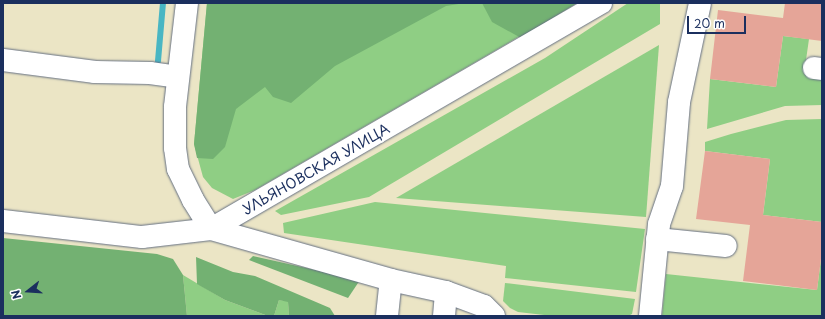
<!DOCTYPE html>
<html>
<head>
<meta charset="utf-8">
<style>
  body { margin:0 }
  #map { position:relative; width:825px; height:319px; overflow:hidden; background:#ebe5c5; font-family:"Playpen Sans",sans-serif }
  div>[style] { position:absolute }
  .green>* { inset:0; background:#8fce84 }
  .forest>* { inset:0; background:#73b172 }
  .stream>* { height:6px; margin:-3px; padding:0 3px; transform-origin:3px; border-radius:3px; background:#49b6c3 }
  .building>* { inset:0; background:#e5a598 }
  .roads { filter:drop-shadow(0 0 1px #646f82) drop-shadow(0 0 1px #646f82) }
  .minor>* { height:22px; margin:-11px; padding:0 11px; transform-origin:11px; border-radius:11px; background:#fff }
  span { translate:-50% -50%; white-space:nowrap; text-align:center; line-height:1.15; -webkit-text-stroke:4px #fff; paint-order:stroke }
  .street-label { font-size:14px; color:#1b2f5e }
  .frame { position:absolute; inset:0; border:4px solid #1b2f5e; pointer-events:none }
  .north { position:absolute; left:8px; top:271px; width:40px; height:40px; -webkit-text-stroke:3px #fff; paint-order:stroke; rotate:253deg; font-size:11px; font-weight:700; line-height:16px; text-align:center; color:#1b2f5e }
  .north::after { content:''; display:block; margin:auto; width:14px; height:18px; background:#1b2f5e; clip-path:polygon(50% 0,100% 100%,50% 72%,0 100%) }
  .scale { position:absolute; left:687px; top:16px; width:59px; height:18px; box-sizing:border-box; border:2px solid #1b2f5e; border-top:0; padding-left:5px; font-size:12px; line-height:14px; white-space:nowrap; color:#1b2f5e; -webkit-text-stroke:3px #fff; paint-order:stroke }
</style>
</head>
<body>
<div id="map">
  <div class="green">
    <div style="clip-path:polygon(207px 3px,577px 3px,255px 190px,233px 199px,212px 188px,203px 177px,194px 144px)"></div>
    <div style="clip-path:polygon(628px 3px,660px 3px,660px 24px,369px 197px,281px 215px,275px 211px,545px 58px)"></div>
    <div style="clip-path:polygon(783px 36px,809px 39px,804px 74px,822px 77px,822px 105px,785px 106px,707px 129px,710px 79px,776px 87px)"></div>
    <div style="clip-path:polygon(659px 45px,646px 217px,396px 198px)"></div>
    <div style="clip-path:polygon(822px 119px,822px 222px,763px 215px,770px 159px,705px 151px,705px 142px,731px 134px,786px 120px)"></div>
    <div style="clip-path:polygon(375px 202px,645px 229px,636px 292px,505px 278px,506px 266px,284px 233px,283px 223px)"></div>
    <div style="clip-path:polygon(822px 251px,822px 316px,662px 316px,666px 274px,817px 290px)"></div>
    <div style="clip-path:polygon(183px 275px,225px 300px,268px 316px,187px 316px)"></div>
    <div style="clip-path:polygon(505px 283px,635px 299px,632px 314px,628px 316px,553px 316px,518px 312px,510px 308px,503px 301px)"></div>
    <div style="clip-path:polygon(279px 300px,288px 301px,289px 316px,274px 316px)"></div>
  </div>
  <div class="forest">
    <div style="clip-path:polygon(207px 3px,465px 3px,446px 6px,335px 66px,291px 103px,273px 97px,265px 87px,236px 109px,225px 147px,213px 159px,197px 158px,194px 144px)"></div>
    <div style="clip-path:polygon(482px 3px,577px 3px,521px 38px,492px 22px)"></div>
    <div style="clip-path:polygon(3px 238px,157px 254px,173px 259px,183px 275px,187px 316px,3px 316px)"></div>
    <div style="clip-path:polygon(253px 256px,360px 280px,348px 298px,249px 260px)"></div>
    <div style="clip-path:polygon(196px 257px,233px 272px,255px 276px,330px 308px,335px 316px,289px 316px,288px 302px,279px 300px,274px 316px,268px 316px,225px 300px,197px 284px)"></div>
  </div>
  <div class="stream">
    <div style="left:158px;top:61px;width:58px;rotate:-85.1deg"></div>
  </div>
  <div class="building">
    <div style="clip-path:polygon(785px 3px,822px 3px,822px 41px,783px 36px,776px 87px,710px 79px,718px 10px,783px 18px)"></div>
    <div style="clip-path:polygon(705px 151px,770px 159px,763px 215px,822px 222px,822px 251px,817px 290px,743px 281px,750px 225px,696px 219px)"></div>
  </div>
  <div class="roads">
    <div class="minor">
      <div style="left:187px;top:3px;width:105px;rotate:96.6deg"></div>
      <div style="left:175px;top:107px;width:41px;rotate:90deg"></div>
      <div style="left:175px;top:148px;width:21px;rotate:82deg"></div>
      <div style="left:178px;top:169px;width:34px;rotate:64deg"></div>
      <div style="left:193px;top:200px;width:34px;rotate:58deg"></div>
      <div style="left:3px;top:60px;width:93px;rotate:7.4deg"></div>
      <div style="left:95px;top:72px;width:55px;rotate:1deg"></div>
      <div style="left:150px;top:73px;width:28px;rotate:8deg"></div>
      <div style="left:814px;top:68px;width:8px;rotate:7deg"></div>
      <div style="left:3px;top:221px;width:140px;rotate:6.6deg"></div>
      <div style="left:142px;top:237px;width:69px;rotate:-6.6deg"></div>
      <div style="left:211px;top:229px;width:451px;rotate:-30.1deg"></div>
      <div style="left:211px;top:229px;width:187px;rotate:15.8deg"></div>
      <div style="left:391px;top:280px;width:56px;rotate:12.3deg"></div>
      <div style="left:446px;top:292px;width:40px;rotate:20.2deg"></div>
      <div style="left:484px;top:306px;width:14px;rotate:45deg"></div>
      <div style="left:657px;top:239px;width:69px;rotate:5.8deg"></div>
      <div style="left:387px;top:316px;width:36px;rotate:-84deg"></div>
      <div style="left:444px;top:316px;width:24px;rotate:-85deg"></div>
      <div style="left:650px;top:316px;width:92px;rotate:-84.4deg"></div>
      <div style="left:659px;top:224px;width:40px;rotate:-71.1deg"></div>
      <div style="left:672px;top:186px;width:84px;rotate:-85.2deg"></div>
      <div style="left:679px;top:102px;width:101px;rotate:-78deg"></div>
    </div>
  </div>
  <div class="street-label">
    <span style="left:316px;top:169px;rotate:-30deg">УЛЬЯНОВСКАЯ УЛИЦА</span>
  </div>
  <div class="frame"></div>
  <div class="north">N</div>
  <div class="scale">20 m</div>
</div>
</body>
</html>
